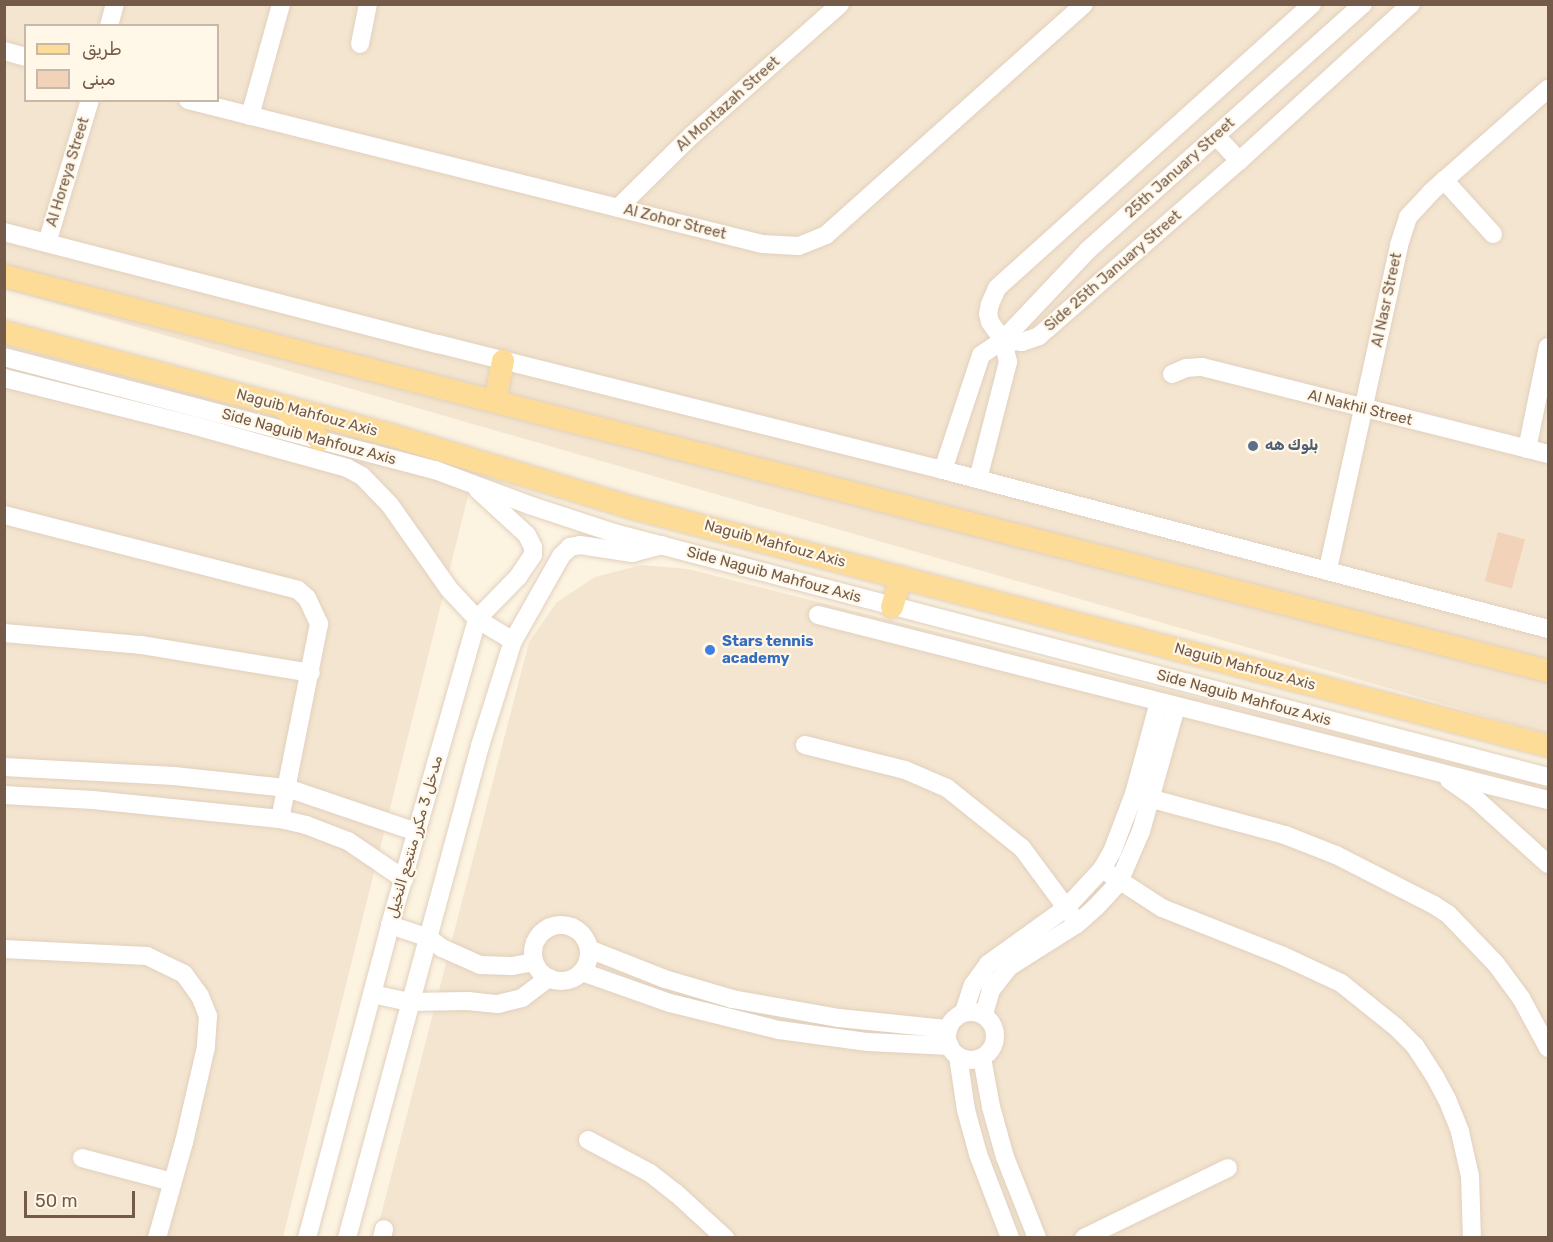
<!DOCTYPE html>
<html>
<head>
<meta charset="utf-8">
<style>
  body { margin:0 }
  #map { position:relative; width:1553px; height:1242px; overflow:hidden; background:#fcf3e1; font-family:Rubik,"Noto Naskh Arabic",sans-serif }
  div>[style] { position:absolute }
  .residential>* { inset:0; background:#f4e5d0 }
  .building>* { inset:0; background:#f2d2b9; transform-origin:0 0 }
  .roads { filter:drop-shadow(0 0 2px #e1d0bd) drop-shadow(0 0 2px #e1d0bd) }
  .minor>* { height:18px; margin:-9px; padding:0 9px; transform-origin:9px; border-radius:9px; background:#fff }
  .minor>.ring { margin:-9px; padding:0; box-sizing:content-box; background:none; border:18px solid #fff; border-radius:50% }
  .major>* { height:22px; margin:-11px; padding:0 11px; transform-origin:11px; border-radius:11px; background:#fddc98 }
  .dots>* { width:16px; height:16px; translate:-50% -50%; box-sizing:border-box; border:3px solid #fff7e8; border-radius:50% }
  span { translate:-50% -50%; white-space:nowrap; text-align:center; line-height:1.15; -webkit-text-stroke:4.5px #fff7e8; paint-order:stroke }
  .street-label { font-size:15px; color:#745a48 }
  .service-label { font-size:15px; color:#4e5e75; font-weight:700 }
  .left { translate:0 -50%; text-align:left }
  .shop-label { font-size:15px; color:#366cbe; font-weight:700 }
  .frame { position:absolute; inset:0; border:6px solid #745a48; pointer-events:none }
  .legend { position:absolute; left:24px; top:24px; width:195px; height:78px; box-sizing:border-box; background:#fff7e8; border:2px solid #c7b8a8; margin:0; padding:8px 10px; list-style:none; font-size:18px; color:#745a48 }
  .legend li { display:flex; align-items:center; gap:12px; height:30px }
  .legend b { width:30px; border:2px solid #c7b8a8 }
  .scale { position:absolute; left:24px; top:1191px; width:111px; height:27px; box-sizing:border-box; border:3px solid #745a48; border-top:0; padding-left:8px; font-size:18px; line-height:21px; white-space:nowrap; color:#745a48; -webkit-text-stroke:4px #fff7e8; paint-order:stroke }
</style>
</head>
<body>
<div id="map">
  <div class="residential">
    <div style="clip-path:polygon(evenodd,4px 5px,1548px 5px,1548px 734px,5px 289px,4px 5px,26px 26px,218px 26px,218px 100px,26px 100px,26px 26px)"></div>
    <div style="clip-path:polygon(5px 363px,470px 488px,283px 1237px,5px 1238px)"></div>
    <div style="clip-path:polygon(641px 565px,688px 569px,1548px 786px,1548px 1237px,375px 1238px,529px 642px,556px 603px,595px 577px)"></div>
  </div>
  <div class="building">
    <div style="left:1498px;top:532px;width:28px;height:51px;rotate:15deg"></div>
  </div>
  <div class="roads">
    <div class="minor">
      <div style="left:109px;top:26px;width:23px;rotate:-75deg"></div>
      <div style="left:360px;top:44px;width:41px;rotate:-78.7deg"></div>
      <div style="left:4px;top:51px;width:23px;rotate:15deg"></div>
      <div style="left:188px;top:100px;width:592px;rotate:14.08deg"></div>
      <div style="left:762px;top:244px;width:37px;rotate:3deg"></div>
      <div style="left:799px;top:246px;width:29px;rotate:-22deg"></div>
      <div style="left:826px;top:235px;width:346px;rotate:-41.8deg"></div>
      <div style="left:250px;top:116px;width:116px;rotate:-74.5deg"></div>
      <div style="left:1216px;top:136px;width:34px;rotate:47deg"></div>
      <div style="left:1444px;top:180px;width:73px;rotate:47.8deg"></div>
      <div style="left:618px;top:208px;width:103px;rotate:-44.6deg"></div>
      <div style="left:691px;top:136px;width:199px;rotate:-41.5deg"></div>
      <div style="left:4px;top:232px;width:448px;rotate:14.5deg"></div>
      <div style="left:438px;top:344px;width:520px;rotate:14.01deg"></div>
      <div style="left:943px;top:470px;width:626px;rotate:14.72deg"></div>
      <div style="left:47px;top:243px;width:149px;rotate:-73.3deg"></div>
      <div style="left:1003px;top:340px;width:19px;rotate:6deg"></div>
      <div style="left:1022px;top:342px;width:18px;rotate:-19deg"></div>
      <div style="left:1039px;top:336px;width:266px;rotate:-41.2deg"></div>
      <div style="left:1239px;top:161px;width:233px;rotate:-42.4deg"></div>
      <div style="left:4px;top:357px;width:446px;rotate:14.7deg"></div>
      <div style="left:435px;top:470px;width:103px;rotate:20.4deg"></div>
      <div style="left:532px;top:506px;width:86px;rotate:18.2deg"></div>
      <div style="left:614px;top:533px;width:965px;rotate:14.64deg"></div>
      <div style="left:1172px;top:374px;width:15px;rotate:-23deg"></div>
      <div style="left:1186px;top:368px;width:16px;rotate:-4deg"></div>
      <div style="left:1202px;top:367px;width:357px;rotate:14.1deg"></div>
      <div style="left:4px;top:378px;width:198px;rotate:14deg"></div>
      <div style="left:196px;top:426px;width:157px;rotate:15.5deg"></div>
      <div style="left:347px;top:468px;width:17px;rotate:28deg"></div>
      <div style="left:362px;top:476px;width:40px;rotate:46deg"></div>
      <div style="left:390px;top:505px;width:103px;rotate:54.9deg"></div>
      <div style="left:449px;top:589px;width:41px;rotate:47deg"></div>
      <div style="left:477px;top:619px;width:42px;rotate:31.4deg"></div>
      <div style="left:1527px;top:449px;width:104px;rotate:-78.4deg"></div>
      <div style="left:943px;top:470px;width:121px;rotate:-71.7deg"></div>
      <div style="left:981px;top:355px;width:27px;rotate:-34deg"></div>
      <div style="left:1003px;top:340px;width:124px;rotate:-46.6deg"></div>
      <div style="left:1088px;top:250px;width:369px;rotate:-41.8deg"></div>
      <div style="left:978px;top:479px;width:121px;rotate:-75.6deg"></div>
      <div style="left:1008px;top:362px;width:23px;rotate:-103deg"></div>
      <div style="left:1003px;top:340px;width:22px;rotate:-126deg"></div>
      <div style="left:990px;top:322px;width:8px;rotate:-104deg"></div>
      <div style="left:988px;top:314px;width:10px;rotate:-79deg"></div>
      <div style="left:990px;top:304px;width:17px;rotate:-66deg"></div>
      <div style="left:997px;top:288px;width:424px;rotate:-42deg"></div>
      <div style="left:4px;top:515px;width:303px;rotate:14.3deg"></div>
      <div style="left:298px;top:590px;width:12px;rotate:42deg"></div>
      <div style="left:307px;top:598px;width:29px;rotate:65deg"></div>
      <div style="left:319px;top:624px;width:199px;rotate:101.3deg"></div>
      <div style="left:1328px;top:569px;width:332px;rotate:-77.6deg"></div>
      <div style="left:1399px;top:245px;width:29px;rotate:-72deg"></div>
      <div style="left:1408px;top:217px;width:34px;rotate:-47deg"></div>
      <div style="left:1431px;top:192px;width:156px;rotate:-41.4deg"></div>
      <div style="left:818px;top:615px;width:753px;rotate:14.22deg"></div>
      <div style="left:4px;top:633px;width:139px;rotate:5deg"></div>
      <div style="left:142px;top:645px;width:171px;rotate:9.4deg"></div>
      <div style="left:805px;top:745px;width:103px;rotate:14deg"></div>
      <div style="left:905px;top:770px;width:46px;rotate:23.2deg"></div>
      <div style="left:947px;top:788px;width:96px;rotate:38.7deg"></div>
      <div style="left:1022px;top:848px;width:86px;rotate:53.5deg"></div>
      <div style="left:4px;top:767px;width:170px;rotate:3deg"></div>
      <div style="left:174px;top:776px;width:114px;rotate:6.1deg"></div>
      <div style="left:287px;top:788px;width:136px;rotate:18.8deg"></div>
      <div style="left:1449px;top:780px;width:33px;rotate:35deg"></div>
      <div style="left:1476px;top:799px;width:97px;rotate:42.1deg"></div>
      <div style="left:1134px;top:794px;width:156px;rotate:15.2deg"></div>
      <div style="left:1285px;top:835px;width:55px;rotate:21.4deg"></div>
      <div style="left:1336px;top:855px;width:110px;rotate:27deg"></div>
      <div style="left:1434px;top:905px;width:17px;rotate:33deg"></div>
      <div style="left:1448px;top:914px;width:69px;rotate:46.2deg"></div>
      <div style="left:1496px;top:964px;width:42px;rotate:53.7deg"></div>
      <div style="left:1521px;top:998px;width:57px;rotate:61.6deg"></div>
      <div style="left:4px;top:795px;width:89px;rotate:3.2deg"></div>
      <div style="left:93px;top:800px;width:188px;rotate:5.8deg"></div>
      <div style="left:280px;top:819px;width:27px;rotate:13deg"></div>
      <div style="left:306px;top:825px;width:45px;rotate:20.9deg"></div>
      <div style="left:348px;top:841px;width:68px;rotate:34.2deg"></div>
      <div style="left:1102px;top:869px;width:72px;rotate:33deg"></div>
      <div style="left:1162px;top:908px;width:128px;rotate:21.6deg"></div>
      <div style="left:1281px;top:955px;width:66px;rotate:25deg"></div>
      <div style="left:1341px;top:983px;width:70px;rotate:38.7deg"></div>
      <div style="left:1396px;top:1027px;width:27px;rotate:45deg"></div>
      <div style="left:1415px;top:1046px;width:35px;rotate:57deg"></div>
      <div style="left:1434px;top:1075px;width:27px;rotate:62deg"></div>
      <div style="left:1447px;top:1099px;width:35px;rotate:68deg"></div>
      <div style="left:1460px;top:1132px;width:45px;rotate:77.2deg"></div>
      <div style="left:1470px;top:1176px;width:62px;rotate:88.2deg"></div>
      <div style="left:390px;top:925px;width:41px;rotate:18.4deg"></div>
      <div style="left:429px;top:938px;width:16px;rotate:38deg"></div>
      <div style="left:442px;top:948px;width:42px;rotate:24.1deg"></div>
      <div style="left:480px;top:965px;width:32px;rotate:2deg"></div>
      <div style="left:512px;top:966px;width:22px;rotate:-10deg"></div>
      <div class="ring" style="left:533px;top:925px;width:38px;height:38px"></div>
      <div style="left:4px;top:949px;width:143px;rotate:2.8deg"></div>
      <div style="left:147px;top:956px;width:41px;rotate:25.9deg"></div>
      <div style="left:184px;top:974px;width:27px;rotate:54deg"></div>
      <div style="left:200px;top:996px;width:22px;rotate:68deg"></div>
      <div style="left:208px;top:1016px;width:31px;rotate:94deg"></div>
      <div style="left:206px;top:1047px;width:98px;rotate:103deg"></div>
      <div style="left:184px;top:1142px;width:100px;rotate:105.7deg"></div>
      <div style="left:589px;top:949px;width:82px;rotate:21.5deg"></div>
      <div style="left:665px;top:979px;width:70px;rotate:16.6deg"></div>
      <div style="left:732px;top:999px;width:109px;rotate:10.1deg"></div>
      <div style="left:839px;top:1018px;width:110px;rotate:5.8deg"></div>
      <div style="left:582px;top:972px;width:93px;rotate:19.4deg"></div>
      <div style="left:670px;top:1003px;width:112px;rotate:13.9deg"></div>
      <div style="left:779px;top:1030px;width:90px;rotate:7.7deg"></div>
      <div style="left:868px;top:1042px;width:82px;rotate:2.8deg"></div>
      <div style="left:372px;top:994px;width:39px;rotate:12deg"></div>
      <div style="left:410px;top:1002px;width:58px;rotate:-1deg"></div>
      <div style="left:468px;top:1001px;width:30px;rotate:6deg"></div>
      <div style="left:498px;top:1004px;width:25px;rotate:-14deg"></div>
      <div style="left:522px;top:998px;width:34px;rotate:-37deg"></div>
      <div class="ring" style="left:947px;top:1012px;width:30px;height:30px"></div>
      <div style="left:964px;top:1012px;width:28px;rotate:-72deg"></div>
      <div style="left:973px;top:985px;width:26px;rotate:-54deg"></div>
      <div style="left:988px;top:964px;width:96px;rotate:-35.7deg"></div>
      <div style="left:1066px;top:908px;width:53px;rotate:-47.3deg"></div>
      <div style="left:1102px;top:869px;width:20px;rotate:-60deg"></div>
      <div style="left:1112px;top:852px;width:62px;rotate:-69.2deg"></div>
      <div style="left:1134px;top:794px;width:95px;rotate:-74.8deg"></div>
      <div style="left:984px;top:1014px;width:25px;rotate:-74deg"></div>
      <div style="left:991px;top:990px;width:29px;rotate:-52deg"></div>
      <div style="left:1009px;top:967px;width:80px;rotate:-32.3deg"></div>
      <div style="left:1077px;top:924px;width:25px;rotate:-42deg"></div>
      <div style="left:1096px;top:907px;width:34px;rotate:-47deg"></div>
      <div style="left:1119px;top:882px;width:56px;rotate:-66.7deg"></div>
      <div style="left:1141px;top:831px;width:129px;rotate:-74.2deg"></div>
      <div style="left:958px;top:1056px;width:55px;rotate:81.6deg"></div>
      <div style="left:966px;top:1110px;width:46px;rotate:74.7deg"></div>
      <div style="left:978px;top:1154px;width:90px;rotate:69.1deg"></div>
      <div style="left:982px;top:1058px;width:50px;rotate:79.6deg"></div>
      <div style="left:991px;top:1107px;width:52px;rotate:74.4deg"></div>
      <div style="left:1005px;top:1157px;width:87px;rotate:68.4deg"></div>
      <div style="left:588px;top:1140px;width:70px;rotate:28deg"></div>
      <div style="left:650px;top:1173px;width:33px;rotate:38deg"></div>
      <div style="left:676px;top:1193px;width:67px;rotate:42.6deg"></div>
      <div style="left:82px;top:1158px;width:93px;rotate:14.9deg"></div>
      <div style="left:307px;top:1238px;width:324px;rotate:-75.1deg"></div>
      <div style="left:390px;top:925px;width:318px;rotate:-74.1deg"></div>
      <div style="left:477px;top:619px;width:59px;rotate:-45.7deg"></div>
      <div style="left:518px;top:577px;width:27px;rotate:-56deg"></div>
      <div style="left:533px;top:555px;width:8px;rotate:-90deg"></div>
      <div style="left:533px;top:547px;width:13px;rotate:-117deg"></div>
      <div style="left:527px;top:535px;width:67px;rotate:-137.4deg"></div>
      <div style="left:347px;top:1238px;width:510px;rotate:-74.87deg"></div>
      <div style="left:480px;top:746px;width:110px;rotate:-72.6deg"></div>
      <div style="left:513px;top:641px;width:98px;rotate:-60.5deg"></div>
      <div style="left:561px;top:556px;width:13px;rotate:-45deg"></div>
      <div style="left:570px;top:547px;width:10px;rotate:-11deg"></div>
      <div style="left:580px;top:545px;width:53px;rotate:8.7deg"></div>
      <div style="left:632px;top:553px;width:31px;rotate:-15deg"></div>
      <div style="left:382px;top:1238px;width:9px;rotate:-77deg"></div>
      <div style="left:1084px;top:1238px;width:160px;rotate:-25.9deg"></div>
    </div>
    <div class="major">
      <div style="left:4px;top:276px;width:1594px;rotate:14.35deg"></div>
      <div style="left:4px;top:332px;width:400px;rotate:14.9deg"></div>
      <div style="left:391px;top:435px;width:253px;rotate:16.8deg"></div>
      <div style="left:633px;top:508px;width:945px;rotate:14.58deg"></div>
      <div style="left:495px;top:401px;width:41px;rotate:-78.7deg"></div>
      <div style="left:284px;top:408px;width:48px;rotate:41.6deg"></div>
      <div style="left:892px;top:607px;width:31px;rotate:-73deg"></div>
    </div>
  </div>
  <div class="dots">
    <div style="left:1253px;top:446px;background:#5c6f8a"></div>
    <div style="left:710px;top:650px;background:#3f7fe0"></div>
  </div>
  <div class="street-label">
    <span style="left:728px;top:104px;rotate:-42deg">Al Montazah Street</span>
    <span style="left:1180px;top:168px;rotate:-42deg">25th January Street</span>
    <span style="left:68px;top:172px;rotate:-73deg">Al Horeya Street</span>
    <span style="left:675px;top:222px;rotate:14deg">Al Zohor Street</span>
    <span style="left:1113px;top:271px;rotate:-41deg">Side 25th January Street</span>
    <span style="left:1387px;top:300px;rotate:-78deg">Al Nasr Street</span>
    <span style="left:1360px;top:408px;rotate:14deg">Al Nakhil Street</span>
    <span style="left:307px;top:413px;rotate:15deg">Naguib Mahfouz Axis</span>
    <span style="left:309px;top:437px;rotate:15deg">Side Naguib Mahfouz Axis</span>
    <span style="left:775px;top:544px;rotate:15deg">Naguib Mahfouz Axis</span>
    <span style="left:774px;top:575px;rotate:15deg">Side Naguib Mahfouz Axis</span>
    <span style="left:1245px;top:667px;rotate:15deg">Naguib Mahfouz Axis</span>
    <span style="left:1244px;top:698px;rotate:15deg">Side Naguib Mahfouz Axis</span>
    <span style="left:415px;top:837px;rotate:-74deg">مدخل 3 مكرر منتجع النخيل</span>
  </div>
  <div class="service-label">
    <span class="left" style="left:1265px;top:446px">بلوك هه</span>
  </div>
  <div class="shop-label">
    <span class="left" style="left:722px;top:650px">Stars tennis<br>academy</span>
  </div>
  <div class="frame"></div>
  <ul class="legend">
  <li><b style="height:8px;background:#fddc98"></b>طريق</li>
  <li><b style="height:16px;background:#f2d2b9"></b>مبنى</li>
  </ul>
  <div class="scale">50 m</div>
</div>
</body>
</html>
